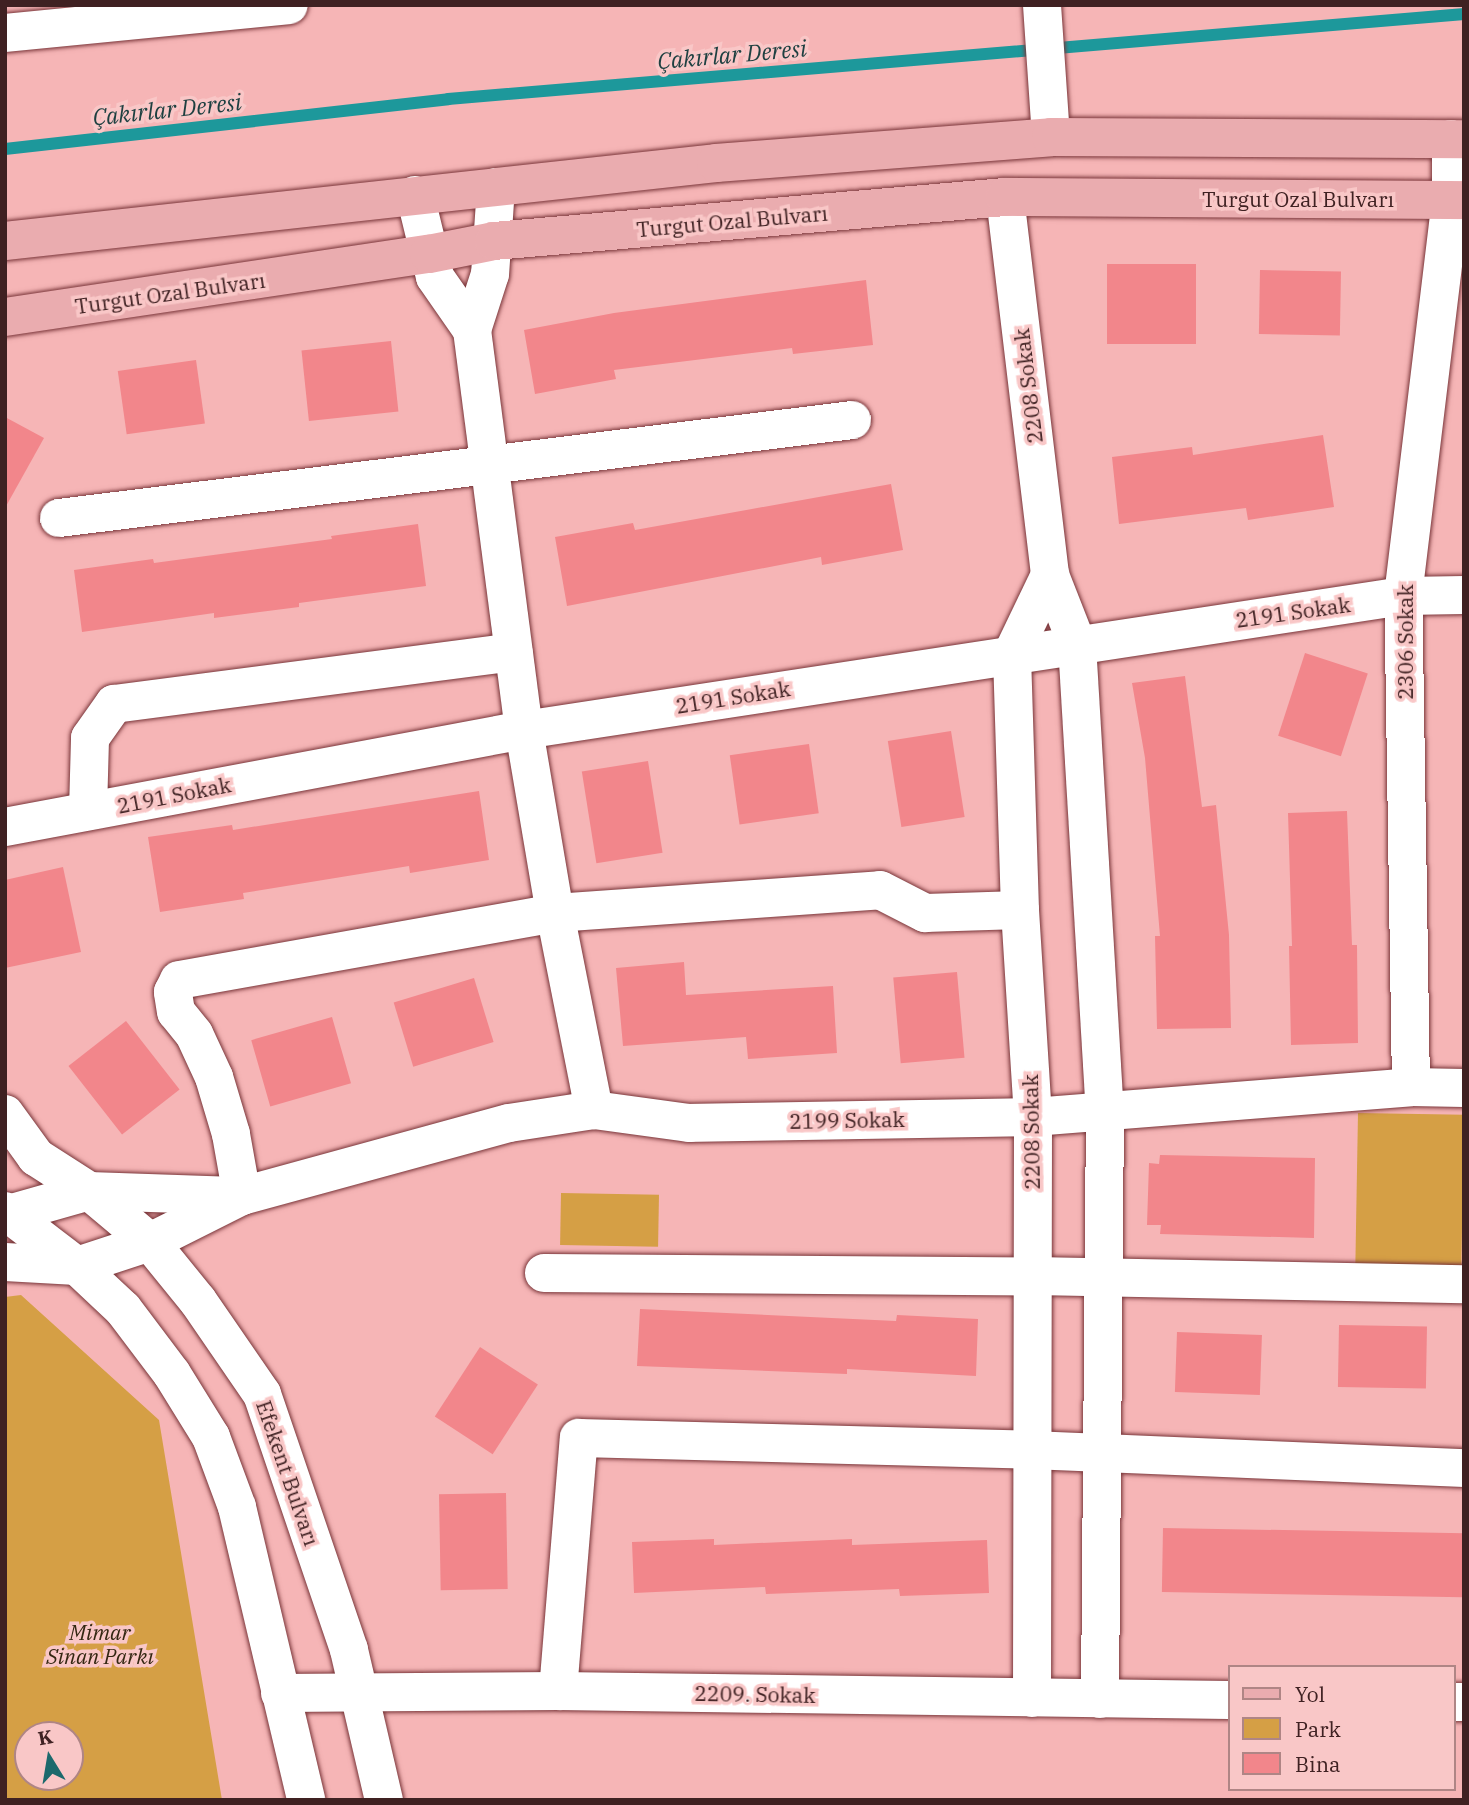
<!DOCTYPE html>
<html>
<head>
<meta charset="utf-8">
<style>
  body { margin:0 }
  #map { position:relative; width:1469px; height:1805px; overflow:hidden; background:#f6b5b6; font-family:"IBM Plex Serif",serif }
  div>[style] { position:absolute }
  .green>* { inset:0; background:#d59f45; transform-origin:0 0 }
  .stream>* { height:12px; margin:-6px; padding:0 6px; transform-origin:6px; border-radius:6px; background:#1d989b }
  .building>* { inset:0; background:#f2868b; transform-origin:0 0 }
  .roads { filter:drop-shadow(0 0 2px #793539) drop-shadow(0 0 2px #793539) }
  .minor>* { height:38px; margin:-19px; padding:0 19px; transform-origin:19px; border-radius:19px; background:#fff }
  .major>* { height:38px; margin:-19px; padding:0 19px; transform-origin:19px; border-radius:19px; background:#eaacaf }
  span { translate:-50% -50%; white-space:nowrap; text-align:center; line-height:1.15; -webkit-text-stroke:7px #f9c7c7; paint-order:stroke }
  .street-label { font-size:21px; color:#3f2122 }
  .park-label { font-size:21px; color:#342712; font-style:italic }
  .water-label { font-size:23px; color:#1e4041; font-style:italic }
  .frame { position:absolute; inset:0; border:7px solid #3f2122; pointer-events:none }
  .legend { position:absolute; left:1228px; top:1665px; width:228px; height:126px; box-sizing:border-box; background:#f9c7c7; border:2px solid #af8585; margin:0; padding:9px 12px; list-style:none; font-size:21px; color:#3f2122 }
  .legend li { display:flex; align-items:center; gap:14px; height:35px }
  .legend b { width:35px; border:2px solid #af8585 }
  .north { position:absolute; left:14px; top:1721px; width:70px; height:70px; box-sizing:border-box; background:#f9c7c7; border:2px solid #af8585; border-radius:50%; rotate:349deg; font-size:19px; font-weight:700; line-height:28px; text-align:center; color:#3f2122 }
  .north::after { content:''; display:block; margin:auto; width:24px; height:32px; background:#1c696c; clip-path:polygon(50% 0,100% 100%,50% 72%,0 100%) }
</style>
</head>
<body>
<div id="map">
  <div class="green">
    <div style="left:1358px;top:1113px;width:106px;height:152px;rotate:1deg"></div>
    <div style="left:561px;top:1193px;width:98px;height:52px;rotate:1deg"></div>
    <div style="clip-path:polygon(evenodd,21px 1295px,159px 1420px,222px 1800px,5px 1800px,5px 1297px,21px 1295px,28px 1735px,70px 1735px,70px 1777px,28px 1777px,28px 1735px)"></div>
  </div>
  <div class="stream">
    <div style="left:5px;top:149px;width:446px;rotate:-6.4deg"></div>
    <div style="left:448px;top:99px;width:1020px;rotate:-4.78deg"></div>
  </div>
  <div class="building">
    <div style="left:1196px;top:264px;width:80px;height:89px;rotate:90deg"></div>
    <div style="left:1260px;top:270px;width:81px;height:64px;rotate:1deg"></div>
    <div style="clip-path:polygon(866px 280px,873px 345px,793px 354px,792px 348px,614px 370px,616px 379px,535px 394px,524px 330px,614px 313px)"></div>
    <div style="left:391px;top:341px;width:71px;height:90px;rotate:84deg"></div>
    <div style="left:196px;top:360px;width:64px;height:79px;rotate:82deg"></div>
    <div style="clip-path:polygon(5px 417px,44px 438px,5px 508px)"></div>
    <div style="clip-path:polygon(1323px 435px,1334px 507px,1248px 520px,1246px 508px,1119px 524px,1112px 457px,1192px 447px,1193px 455px)"></div>
    <div style="clip-path:polygon(891px 484px,903px 550px,822px 565px,821px 557px,567px 606px,555px 537px,633px 523px,635px 530px)"></div>
    <div style="clip-path:polygon(418px 524px,426px 586px,299px 603px,299px 607px,214px 618px,214px 613px,82px 632px,74px 570px,153px 559px,154px 563px,332px 539px,331px 536px)"></div>
    <div style="left:1305px;top:653px;width:66px;height:87px;rotate:18deg"></div>
    <div style="clip-path:polygon(1185px 676px,1202px 807px,1216px 805px,1229px 935px,1231px 1028px,1157px 1029px,1155px 936px,1160px 936px,1145px 758px,1132px 683px)"></div>
    <div style="left:951px;top:731px;width:87px;height:64px;rotate:81deg"></div>
    <div style="left:809px;top:744px;width:70px;height:80px;rotate:82deg"></div>
    <div style="left:648px;top:761px;width:93px;height:67px;rotate:81deg"></div>
    <div style="clip-path:polygon(479px 791px,489px 860px,410px 873px,409px 866px,243px 893px,244px 899px,160px 912px,148px 837px,232px 825px,233px 830px)"></div>
    <div style="clip-path:polygon(1347px 811px,1352px 945px,1357px 945px,1358px 1043px,1291px 1045px,1289px 946px,1292px 946px,1288px 813px)"></div>
    <div style="clip-path:polygon(63px 867px,81px 952px,5px 968px,5px 880px)"></div>
    <div style="clip-path:polygon(684px 962px,686px 995px,833px 986px,837px 1053px,748px 1059px,746px 1037px,623px 1046px,616px 968px)"></div>
    <div style="left:957px;top:972px;width:86px;height:64px;rotate:85deg"></div>
    <div style="left:474px;top:978px;width:67px;height:84px;rotate:73deg"></div>
    <div style="left:332px;top:1017px;width:69px;height:84px;rotate:74deg"></div>
    <div style="left:126px;top:1021px;width:87px;height:73px;rotate:52deg"></div>
    <div style="clip-path:polygon(1160px 1155px,1315px 1158px,1314px 1238px,1160px 1234px,1161px 1225px,1147px 1225px,1149px 1163px,1159px 1164px)"></div>
    <div style="clip-path:polygon(640px 1309px,896px 1321px,897px 1315px,978px 1319px,976px 1376px,847px 1369px,847px 1374px,637px 1366px)"></div>
    <div style="left:1339px;top:1325px;width:88px;height:62px;rotate:1deg"></div>
    <div style="left:1177px;top:1332px;width:85px;height:60px;rotate:2deg"></div>
    <div style="left:480px;top:1347px;width:69px;height:83px;rotate:33deg"></div>
    <div style="left:506px;top:1493px;width:96px;height:67px;rotate:89deg"></div>
    <div style="left:1163px;top:1528px;width:301px;height:64px;rotate:1deg"></div>
    <div style="clip-path:polygon(714px 1539px,714px 1545px,852px 1539px,852px 1545px,987px 1540px,989px 1593px,900px 1596px,899px 1589px,766px 1594px,765px 1587px,634px 1593px,632px 1542px)"></div>
  </div>
  <div class="roads">
    <div class="minor">
      <div style="left:1042px;top:5px;width:132px;rotate:86.1deg"></div>
      <div style="left:5px;top:33px;width:285px;rotate:-5.6deg"></div>
      <div style="left:496px;top:187px;width:87px;rotate:93.9deg"></div>
      <div style="left:490px;top:274px;width:59px;rotate:107.8deg"></div>
      <div style="left:472px;top:330px;width:403px;rotate:82.6deg"></div>
      <div style="left:524px;top:730px;width:186px;rotate:80.4deg"></div>
      <div style="left:555px;top:913px;width:201px;rotate:78.8deg"></div>
      <div style="left:415px;top:195px;width:84px;rotate:76.3deg"></div>
      <div style="left:435px;top:277px;width:65px;rotate:55.1deg"></div>
      <div style="left:1005px;top:197px;width:381px;rotate:83.2deg"></div>
      <div style="left:1050px;top:575px;width:74px;rotate:68.6deg"></div>
      <div style="left:1077px;top:644px;width:468px;rotate:86.6deg"></div>
      <div style="left:1105px;top:1111px;width:588px;rotate:90.49deg"></div>
      <div style="left:59px;top:518px;width:799px;rotate:-7.04deg"></div>
      <div style="left:88px;top:811px;width:73px;rotate:-88.4deg"></div>
      <div style="left:90px;top:738px;width:42px;rotate:-54.8deg"></div>
      <div style="left:114px;top:704px;width:403px;rotate:-7.4deg"></div>
      <div style="left:5px;top:827px;width:528px;rotate:-10.59deg"></div>
      <div style="left:524px;top:730px;width:889px;rotate:-8.67deg"></div>
      <div style="left:1403px;top:596px;width:61px;rotate:-0.9deg"></div>
      <div style="left:1411px;top:1087px;width:491px;rotate:-90.9deg"></div>
      <div style="left:1403px;top:596px;width:399px;rotate:-83.1deg"></div>
      <div style="left:1451px;top:200px;width:61px;rotate:-90deg"></div>
      <div style="left:5px;top:1114px;width:53px;rotate:54.2deg"></div>
      <div style="left:36px;top:1157px;width:63px;rotate:32.7deg"></div>
      <div style="left:89px;top:1191px;width:80px;rotate:39.9deg"></div>
      <div style="left:150px;top:1242px;width:76px;rotate:50.9deg"></div>
      <div style="left:198px;top:1301px;width:113px;rotate:55.5deg"></div>
      <div style="left:262px;top:1394px;width:270px;rotate:71.2deg"></div>
      <div style="left:349px;top:1650px;width:154px;rotate:76.9deg"></div>
      <div style="left:242px;top:1196px;width:63px;rotate:-100.1deg"></div>
      <div style="left:231px;top:1134px;width:59px;rotate:-106.6deg"></div>
      <div style="left:214px;top:1077px;width:47px;rotate:-114.9deg"></div>
      <div style="left:194px;top:1034px;width:28px;rotate:-129deg"></div>
      <div style="left:176px;top:1012px;width:20px;rotate:-99deg"></div>
      <div style="left:173px;top:992px;width:13px;rotate:-63deg"></div>
      <div style="left:179px;top:980px;width:382px;rotate:-10.1deg"></div>
      <div style="left:555px;top:913px;width:326px;rotate:-4deg"></div>
      <div style="left:880px;top:890px;width:51px;rotate:27.1deg"></div>
      <div style="left:925px;top:913px;width:95px;rotate:-1.8deg"></div>
      <div style="left:5px;top:1211px;width:91px;rotate:37.4deg"></div>
      <div style="left:77px;top:1266px;width:63px;rotate:43.1deg"></div>
      <div style="left:123px;top:1309px;width:81px;rotate:53deg"></div>
      <div style="left:172px;top:1374px;width:74px;rotate:58.2deg"></div>
      <div style="left:211px;top:1437px;width:75px;rotate:69.6deg"></div>
      <div style="left:237px;top:1507px;width:301px;rotate:76.7deg"></div>
      <div style="left:5px;top:1215px;width:87px;rotate:-15.9deg"></div>
      <div style="left:89px;top:1191px;width:147px;rotate:1.9deg"></div>
      <div style="left:5px;top:1262px;width:72px;rotate:3.2deg"></div>
      <div style="left:77px;top:1266px;width:77px;rotate:-18.2deg"></div>
      <div style="left:150px;top:1242px;width:103px;rotate:-26.6deg"></div>
      <div style="left:242px;top:1196px;width:277px;rotate:-15.3deg"></div>
      <div style="left:509px;top:1123px;width:86px;rotate:-8.7deg"></div>
      <div style="left:594px;top:1110px;width:96px;rotate:7.8deg"></div>
      <div style="left:689px;top:1123px;width:344px;rotate:-1deg"></div>
      <div style="left:1033px;top:1117px;width:379px;rotate:-4.5deg"></div>
      <div style="left:1411px;top:1087px;width:53px;rotate:1.1deg"></div>
      <div style="left:544px;top:1273px;width:488px;rotate:0.4deg"></div>
      <div style="left:1032px;top:1276px;width:432px;rotate:1.1deg"></div>
      <div style="left:558px;top:1691px;width:254px;rotate:-85.3deg"></div>
      <div style="left:579px;top:1438px;width:453px;rotate:1.5deg"></div>
      <div style="left:1032px;top:1450px;width:432px;rotate:2.4deg"></div>
      <div style="left:280px;top:1693px;width:278px;rotate:-0.4deg"></div>
      <div style="left:558px;top:1691px;width:671px;rotate:0.77deg"></div>
      <div style="left:1032px;top:1698px;width:581px;rotate:-89.9deg"></div>
      <div style="left:1033px;top:1117px;width:207px;rotate:-93.6deg"></div>
      <div style="left:1020px;top:910px;width:256px;rotate:-91.8deg"></div>
      <div style="left:1012px;top:654px;width:88px;rotate:-64.3deg"></div>
      <div style="left:1453px;top:1702px;width:11px"></div>
    </div>
    <div class="major">
      <div style="left:5px;top:241px;width:715px;rotate:-6.26deg"></div>
      <div style="left:716px;top:163px;width:336px;rotate:-4.4deg"></div>
      <div style="left:1051px;top:137px;width:413px;rotate:0.3deg"></div>
      <div style="left:5px;top:317px;width:429px;rotate:-8.5deg"></div>
      <div style="left:429px;top:254px;width:66px;rotate:-11.3deg"></div>
      <div style="left:494px;top:241px;width:513px;rotate:-4.92deg"></div>
      <div style="left:1005px;top:197px;width:459px;rotate:0.4deg"></div>
    </div>
  </div>
  <div class="street-label">
    <span style="left:1298px;top:199px">Turgut Ozal Bulvarı</span>
    <span style="left:732px;top:221px;rotate:-5deg">Turgut Ozal Bulvarı</span>
    <span style="left:170px;top:293px;rotate:-8deg">Turgut Ozal Bulvarı</span>
    <span style="left:1028px;top:386px;rotate:-97deg">2208 Sokak</span>
    <span style="left:1293px;top:612px;rotate:-8deg">2191 Sokak</span>
    <span style="left:1405px;top:642px;rotate:-90deg">2306 Sokak</span>
    <span style="left:733px;top:697px;rotate:-9deg">2191 Sokak</span>
    <span style="left:174px;top:795px;rotate:-11deg">2191 Sokak</span>
    <span style="left:847px;top:1120px;rotate:-1deg">2199 Sokak</span>
    <span style="left:1031px;top:1132px;rotate:-91deg">2208 Sokak</span>
    <span style="left:288px;top:1473px;rotate:71deg">Efekent Bulvarı</span>
    <span style="left:755px;top:1694px;rotate:1deg">2209. Sokak</span>
  </div>
  <div class="park-label">
    <span style="left:100px;top:1644px">Mimar<br>Sinan Parkı</span>
  </div>
  <div class="water-label">
    <span style="left:732px;top:54px;rotate:-5deg">Çakırlar Deresi</span>
    <span style="left:167px;top:109px;rotate:-6deg">Çakırlar Deresi</span>
  </div>
  <div class="frame"></div>
  <ul class="legend">
  <li><b style="height:9px;background:#eaacaf"></b>Yol</li>
  <li><b style="height:19px;background:#d59f45"></b>Park</li>
  <li><b style="height:19px;background:#f2868b"></b>Bina</li>
  </ul>
  <div class="north">K</div>
</div>
</body>
</html>
